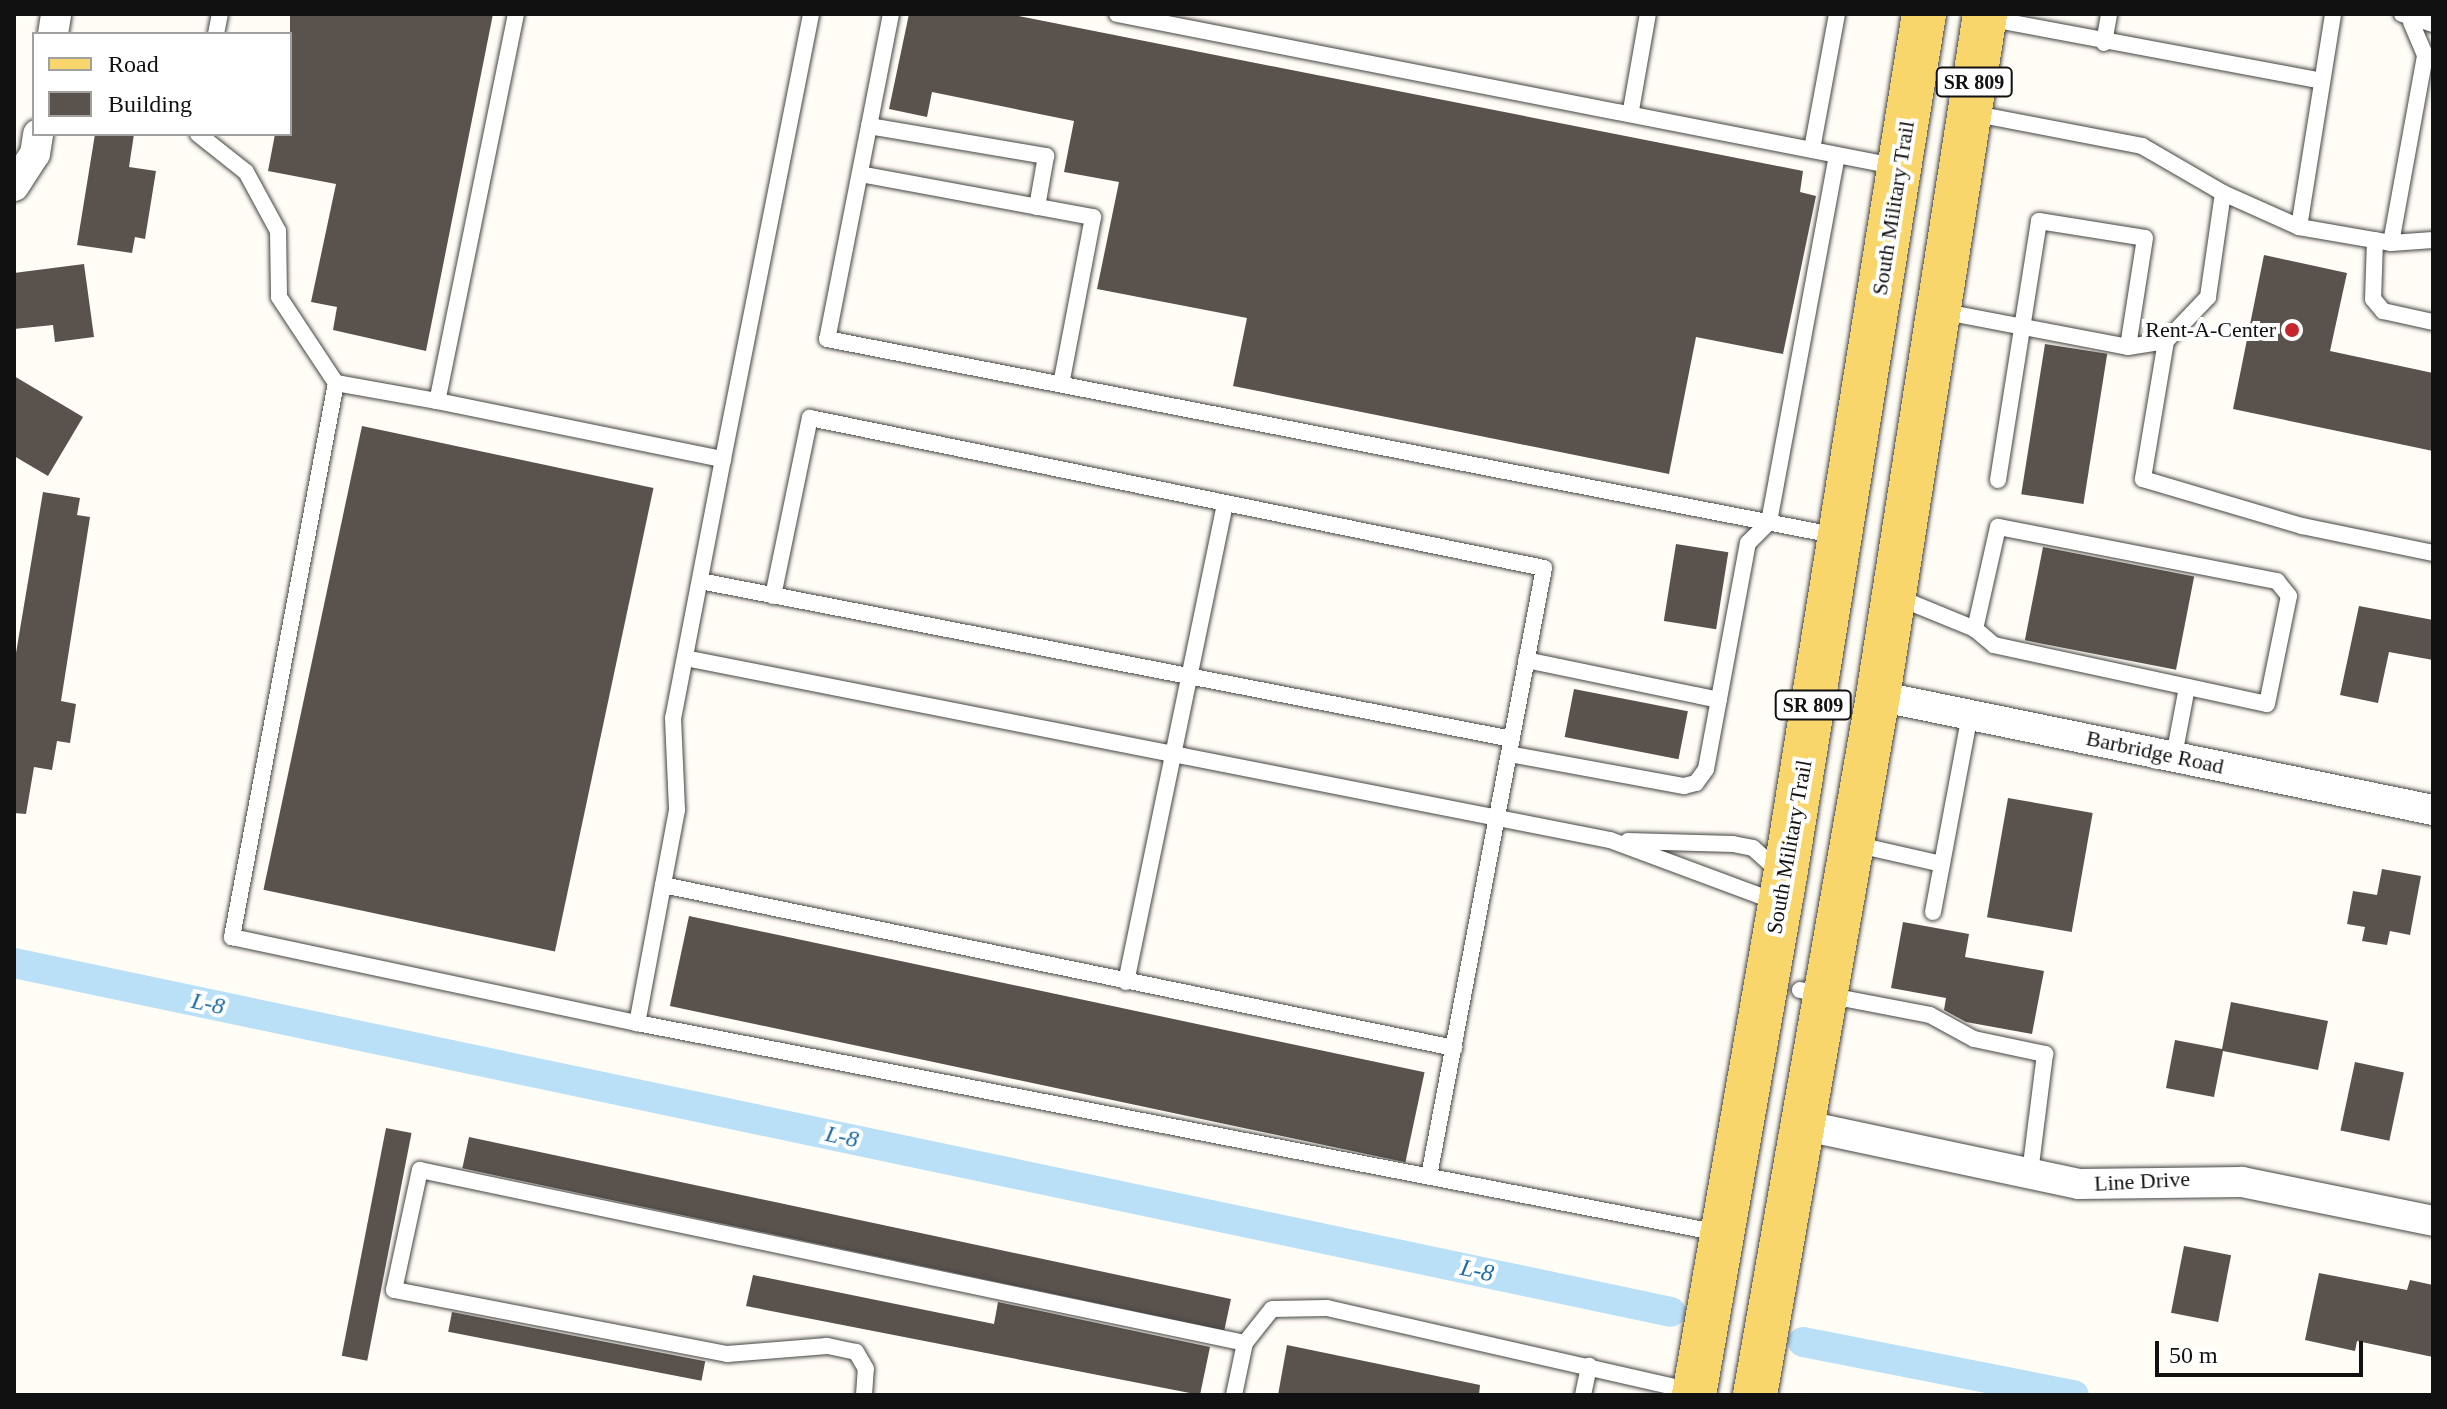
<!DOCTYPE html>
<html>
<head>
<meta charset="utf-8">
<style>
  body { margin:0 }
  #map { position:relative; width:2447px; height:1409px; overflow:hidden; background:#fffdf5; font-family:"Times New Roman",serif }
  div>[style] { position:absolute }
  .canal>* { height:30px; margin:-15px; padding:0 15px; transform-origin:15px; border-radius:15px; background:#b9e0f7 }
  .building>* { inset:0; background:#5a524d; transform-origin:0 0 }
  .roads { filter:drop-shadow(0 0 2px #444) drop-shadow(0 0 2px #444) }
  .service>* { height:16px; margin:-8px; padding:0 8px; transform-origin:8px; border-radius:8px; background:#fff }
  .minor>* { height:30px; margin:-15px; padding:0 15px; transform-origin:15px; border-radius:15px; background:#fff }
  .primary>* { height:44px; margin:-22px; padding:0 22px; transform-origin:22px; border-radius:22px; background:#f9d66b }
  .dots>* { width:22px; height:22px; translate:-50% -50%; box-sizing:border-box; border:4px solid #fff; border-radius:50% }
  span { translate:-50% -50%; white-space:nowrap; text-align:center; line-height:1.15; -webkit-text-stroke:8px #fff; paint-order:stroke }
  .shield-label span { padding:2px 6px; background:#fff; border:2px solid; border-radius:6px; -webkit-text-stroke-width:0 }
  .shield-label { font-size:20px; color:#111; font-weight:700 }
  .street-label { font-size:22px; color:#111 }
  .poi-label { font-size:22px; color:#111 }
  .right { translate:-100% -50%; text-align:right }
  .water-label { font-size:24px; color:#1768a6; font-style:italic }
  .frame { position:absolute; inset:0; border:16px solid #111; pointer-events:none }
  .legend { position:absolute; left:32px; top:32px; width:260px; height:104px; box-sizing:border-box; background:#fff; border:2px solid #a0a0a0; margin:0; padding:10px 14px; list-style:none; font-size:24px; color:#111 }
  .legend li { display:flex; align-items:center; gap:16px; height:40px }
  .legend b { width:40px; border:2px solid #a0a0a0 }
  .scale { position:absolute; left:2155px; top:1341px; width:208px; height:36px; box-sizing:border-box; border:4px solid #111; border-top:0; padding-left:10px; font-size:24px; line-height:28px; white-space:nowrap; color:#111; -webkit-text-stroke:6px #fff; paint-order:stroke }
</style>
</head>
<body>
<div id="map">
  <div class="canal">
    <div style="left:14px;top:963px;width:1693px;rotate:11.89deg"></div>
    <div style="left:1803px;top:1342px;width:276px;rotate:11.1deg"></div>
  </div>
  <div class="building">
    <div style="clip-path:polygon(290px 14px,493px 14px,426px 351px,333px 330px,337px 307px,311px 302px,336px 184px,268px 171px,275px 134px,290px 134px)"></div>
    <div style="clip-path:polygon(909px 14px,1008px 14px,1803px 171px,1800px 192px,1816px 196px,1783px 354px,1696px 337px,1669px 474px,1233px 386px,1247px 318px,1097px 289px,1119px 182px,1064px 172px,1074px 121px,932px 92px,927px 117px,889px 109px)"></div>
    <div style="clip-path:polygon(95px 134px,134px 134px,129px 167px,156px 171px,145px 239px,135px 237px,132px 253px,77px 245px)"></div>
    <div style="clip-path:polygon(2264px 255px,2347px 273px,2330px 351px,2433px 373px,2433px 451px,2233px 409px)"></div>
    <div style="clip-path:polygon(84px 264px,94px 337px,55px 342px,53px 325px,14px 329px,14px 273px)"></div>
    <div style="left:2045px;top:344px;width:63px;height:152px;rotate:9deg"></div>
    <div style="clip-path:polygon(14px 376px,83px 417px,48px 476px,14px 456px)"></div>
    <div style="left:362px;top:426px;width:298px;height:474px;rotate:12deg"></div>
    <div style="clip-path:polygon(43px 492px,80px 498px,77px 515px,90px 517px,61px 701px,76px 704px,70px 743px,57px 741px,52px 770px,34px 767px,26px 814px,14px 813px,14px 665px)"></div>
    <div style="left:1676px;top:544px;width:53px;height:78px;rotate:9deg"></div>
    <div style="left:2043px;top:547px;width:154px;height:95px;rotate:11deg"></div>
    <div style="clip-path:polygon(2359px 606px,2433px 620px,2433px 660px,2389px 652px,2378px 703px,2340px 695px)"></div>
    <div style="left:1574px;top:689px;width:116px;height:49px;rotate:11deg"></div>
    <div style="left:2008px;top:798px;width:86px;height:121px;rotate:10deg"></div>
    <div style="clip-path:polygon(2382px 869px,2421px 876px,2410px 935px,2390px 931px,2387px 945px,2362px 941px,2365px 927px,2347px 924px,2353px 891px,2377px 895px)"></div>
    <div style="left:689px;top:916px;width:752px;height:92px;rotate:12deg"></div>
    <div style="clip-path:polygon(1903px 922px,1969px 934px,1965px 957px,2044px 971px,2032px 1034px,1966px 1022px,1944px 1010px,1946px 998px,1891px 988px)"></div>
    <div style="clip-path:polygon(2231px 1002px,2328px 1021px,2318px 1070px,2223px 1051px,2214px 1097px,2166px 1088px,2175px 1040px,2222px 1049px)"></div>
    <div style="left:2355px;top:1062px;width:50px;height:70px;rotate:12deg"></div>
    <div style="left:386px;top:1128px;width:26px;height:232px;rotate:11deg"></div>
    <div style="left:469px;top:1137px;width:779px;height:32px;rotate:12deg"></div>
    <div style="left:2184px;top:1246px;width:48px;height:68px;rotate:11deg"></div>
    <div style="clip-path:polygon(2319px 1273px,2407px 1290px,2410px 1280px,2433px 1285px,2433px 1357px,2357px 1341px,2355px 1351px,2305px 1340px)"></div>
    <div style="clip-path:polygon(753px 1275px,994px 1324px,998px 1302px,1210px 1347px,1200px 1395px,746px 1306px)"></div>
    <div style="left:452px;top:1312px;width:258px;height:20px;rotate:11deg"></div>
    <div style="clip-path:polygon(1287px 1345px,1480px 1385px,1479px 1395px,1278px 1395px)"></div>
  </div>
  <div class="roads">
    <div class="service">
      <div style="left:516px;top:14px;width:395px;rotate:101.5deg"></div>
      <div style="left:437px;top:401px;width:292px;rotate:11.5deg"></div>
      <div style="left:723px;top:459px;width:264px;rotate:100.9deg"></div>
      <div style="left:673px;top:718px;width:92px;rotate:87.5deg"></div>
      <div style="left:677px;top:810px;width:217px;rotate:100.6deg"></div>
      <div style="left:891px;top:14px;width:331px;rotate:101.1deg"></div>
      <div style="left:827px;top:339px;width:1031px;rotate:11.02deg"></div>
      <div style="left:1117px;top:14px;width:796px;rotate:11.08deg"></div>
      <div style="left:2402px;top:14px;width:33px;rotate:18deg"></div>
      <div style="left:1986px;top:18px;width:342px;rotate:10.6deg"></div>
      <div style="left:216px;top:34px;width:20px;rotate:-79deg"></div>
      <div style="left:2104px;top:43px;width:29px;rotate:-80deg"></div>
      <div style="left:1631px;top:110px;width:97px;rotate:-80deg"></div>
      <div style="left:1971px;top:113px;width:174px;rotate:10.9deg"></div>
      <div style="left:2142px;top:146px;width:94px;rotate:30.1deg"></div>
      <div style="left:2223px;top:193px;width:83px;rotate:24.1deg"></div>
      <div style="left:2299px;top:227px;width:93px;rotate:9.9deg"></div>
      <div style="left:2391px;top:243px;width:42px;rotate:-4.1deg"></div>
      <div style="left:869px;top:126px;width:180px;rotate:9.6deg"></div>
      <div style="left:1046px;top:156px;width:52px;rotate:100deg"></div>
      <div style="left:198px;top:134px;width:61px;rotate:38.4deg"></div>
      <div style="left:246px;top:172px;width:67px;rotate:61.5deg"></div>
      <div style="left:278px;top:231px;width:66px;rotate:89.1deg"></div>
      <div style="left:279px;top:297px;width:103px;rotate:56.5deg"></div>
      <div style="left:336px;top:383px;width:103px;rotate:10.1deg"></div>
      <div style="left:1812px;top:149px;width:137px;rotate:-79.5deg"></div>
      <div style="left:860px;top:174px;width:237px;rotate:10.5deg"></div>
      <div style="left:1093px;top:217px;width:170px;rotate:100.8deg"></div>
      <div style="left:2299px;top:227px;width:216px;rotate:-80.9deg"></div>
      <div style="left:2375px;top:240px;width:59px;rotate:91.9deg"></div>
      <div style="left:2373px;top:299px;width:16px;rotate:50deg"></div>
      <div style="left:2383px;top:311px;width:51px;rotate:12.4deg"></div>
      <div style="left:2391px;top:243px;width:191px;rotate:-79.7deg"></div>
      <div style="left:2425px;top:55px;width:36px;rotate:-113deg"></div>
      <div style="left:1940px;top:311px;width:191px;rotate:10.8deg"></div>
      <div style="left:2128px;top:347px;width:38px;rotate:-9deg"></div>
      <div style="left:2166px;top:341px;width:61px;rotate:-46.3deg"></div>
      <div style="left:2208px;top:297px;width:105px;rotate:-81.8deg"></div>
      <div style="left:2166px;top:341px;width:140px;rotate:99.5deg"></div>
      <div style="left:2143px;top:479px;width:166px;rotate:16.5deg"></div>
      <div style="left:2302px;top:526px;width:134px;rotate:11.6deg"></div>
      <div style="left:336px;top:383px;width:564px;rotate:100.63deg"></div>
      <div style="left:232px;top:937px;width:414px;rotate:12deg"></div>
      <div style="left:637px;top:1023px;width:1102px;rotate:10.98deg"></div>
      <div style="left:723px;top:459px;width:454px;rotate:-78.8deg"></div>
      <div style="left:1998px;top:480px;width:262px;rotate:-81deg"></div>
      <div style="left:2039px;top:221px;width:107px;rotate:9.1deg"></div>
      <div style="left:2145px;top:238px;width:110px;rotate:98.9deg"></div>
      <div style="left:700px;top:581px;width:827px;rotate:11.01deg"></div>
      <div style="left:773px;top:596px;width:182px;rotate:-78.3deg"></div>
      <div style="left:810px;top:418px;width:749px;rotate:11.55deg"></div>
      <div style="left:1544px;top:568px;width:619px;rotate:100.71deg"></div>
      <div style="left:1897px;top:597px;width:84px;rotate:22.3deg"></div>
      <div style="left:1975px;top:629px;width:25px;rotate:40deg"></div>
      <div style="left:1994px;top:645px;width:279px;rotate:12.2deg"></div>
      <div style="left:2267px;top:704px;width:110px;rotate:-78.5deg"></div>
      <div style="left:2289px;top:596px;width:19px;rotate:-129deg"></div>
      <div style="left:2277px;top:581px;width:284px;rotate:-169deg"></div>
      <div style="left:1998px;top:527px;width:105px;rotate:102.7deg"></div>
      <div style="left:685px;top:658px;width:943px;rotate:11.13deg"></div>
      <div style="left:1610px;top:840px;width:180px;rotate:20.4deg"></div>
      <div style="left:1526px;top:660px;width:197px;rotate:11.7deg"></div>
      <div style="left:1509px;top:754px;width:178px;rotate:10.4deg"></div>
      <div style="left:1684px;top:786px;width:12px;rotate:-14deg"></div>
      <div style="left:1696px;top:783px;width:17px;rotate:-54deg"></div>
      <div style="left:1706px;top:769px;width:230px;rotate:-79.5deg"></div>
      <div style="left:1748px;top:543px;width:30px;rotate:-45deg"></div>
      <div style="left:1769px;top:522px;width:372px;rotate:-79.5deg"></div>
      <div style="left:2174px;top:756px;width:70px;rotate:-79.3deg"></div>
      <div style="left:1628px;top:841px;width:105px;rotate:1.6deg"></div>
      <div style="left:1733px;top:844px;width:20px;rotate:11deg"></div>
      <div style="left:1753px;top:848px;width:39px;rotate:42deg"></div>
      <div style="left:1854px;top:844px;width:90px;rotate:12.8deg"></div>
      <div style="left:663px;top:885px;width:808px;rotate:11.64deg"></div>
      <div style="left:1933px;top:912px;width:201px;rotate:-79.4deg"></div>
      <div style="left:1126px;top:982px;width:489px;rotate:-78.3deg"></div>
      <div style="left:1800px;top:990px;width:132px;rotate:10.9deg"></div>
      <div style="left:1930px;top:1015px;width:50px;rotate:28.6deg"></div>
      <div style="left:1974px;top:1039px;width:73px;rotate:11.9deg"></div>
      <div style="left:2045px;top:1054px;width:120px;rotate:97.2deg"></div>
      <div style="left:864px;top:1395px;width:26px;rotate:-86deg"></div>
      <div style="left:866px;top:1369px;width:20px;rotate:-120deg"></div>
      <div style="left:856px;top:1352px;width:30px;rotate:-168deg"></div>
      <div style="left:827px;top:1346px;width:100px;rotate:175.4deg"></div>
      <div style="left:727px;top:1354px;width:339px;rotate:-169.1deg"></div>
      <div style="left:394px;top:1290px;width:123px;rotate:-77.8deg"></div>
      <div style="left:420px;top:1170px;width:843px;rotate:11.84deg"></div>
      <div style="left:1245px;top:1343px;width:43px;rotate:-51.5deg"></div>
      <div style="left:1272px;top:1309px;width:55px;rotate:-1deg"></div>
      <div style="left:1327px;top:1308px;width:375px;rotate:12.8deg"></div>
      <div style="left:1234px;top:1395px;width:53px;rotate:-78.1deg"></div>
      <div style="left:1583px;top:1395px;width:30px;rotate:-78deg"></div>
    </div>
    <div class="minor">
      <div style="left:53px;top:34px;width:20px;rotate:-81deg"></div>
      <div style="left:14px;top:186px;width:38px;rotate:-57deg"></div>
      <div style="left:35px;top:154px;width:20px;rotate:-81deg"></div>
      <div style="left:1878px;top:696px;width:567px;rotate:11.61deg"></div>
      <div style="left:1806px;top:1126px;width:279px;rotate:12deg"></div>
      <div style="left:2079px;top:1184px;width:163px;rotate:-0.7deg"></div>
      <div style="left:2242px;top:1182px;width:195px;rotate:11.5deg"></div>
    </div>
    <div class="primary">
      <div style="left:1694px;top:1395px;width:527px;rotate:-80.06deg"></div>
      <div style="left:1785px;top:876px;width:873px;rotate:-80.84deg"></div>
      <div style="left:1755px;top:1395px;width:710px;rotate:-80.02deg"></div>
      <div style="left:1878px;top:696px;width:690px;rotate:-81.08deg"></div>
    </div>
  </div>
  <div class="dots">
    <div style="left:2292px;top:330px;background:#c4262e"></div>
  </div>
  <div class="shield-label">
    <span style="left:1974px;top:82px">SR 809</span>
    <span style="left:1813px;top:705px">SR 809</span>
  </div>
  <div class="street-label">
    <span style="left:1893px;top:208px;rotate:-81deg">South Military Trail</span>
    <span style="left:2155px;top:752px;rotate:12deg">Barbridge Road</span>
    <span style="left:1789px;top:847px;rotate:-80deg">South Military Trail</span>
    <span style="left:2142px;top:1181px;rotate:-3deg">Line Drive</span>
  </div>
  <div class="poi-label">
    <span class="right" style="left:2276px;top:330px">Rent-A-Center</span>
  </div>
  <div class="water-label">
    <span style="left:208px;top:1004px;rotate:12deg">L-8</span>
    <span style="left:842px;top:1137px;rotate:12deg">L-8</span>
    <span style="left:1477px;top:1271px;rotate:12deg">L-8</span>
  </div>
  <div class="frame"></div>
  <ul class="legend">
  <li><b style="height:10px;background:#f9d66b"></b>Road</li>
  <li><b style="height:22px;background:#5a524d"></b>Building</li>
  </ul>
  <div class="scale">50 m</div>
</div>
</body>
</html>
